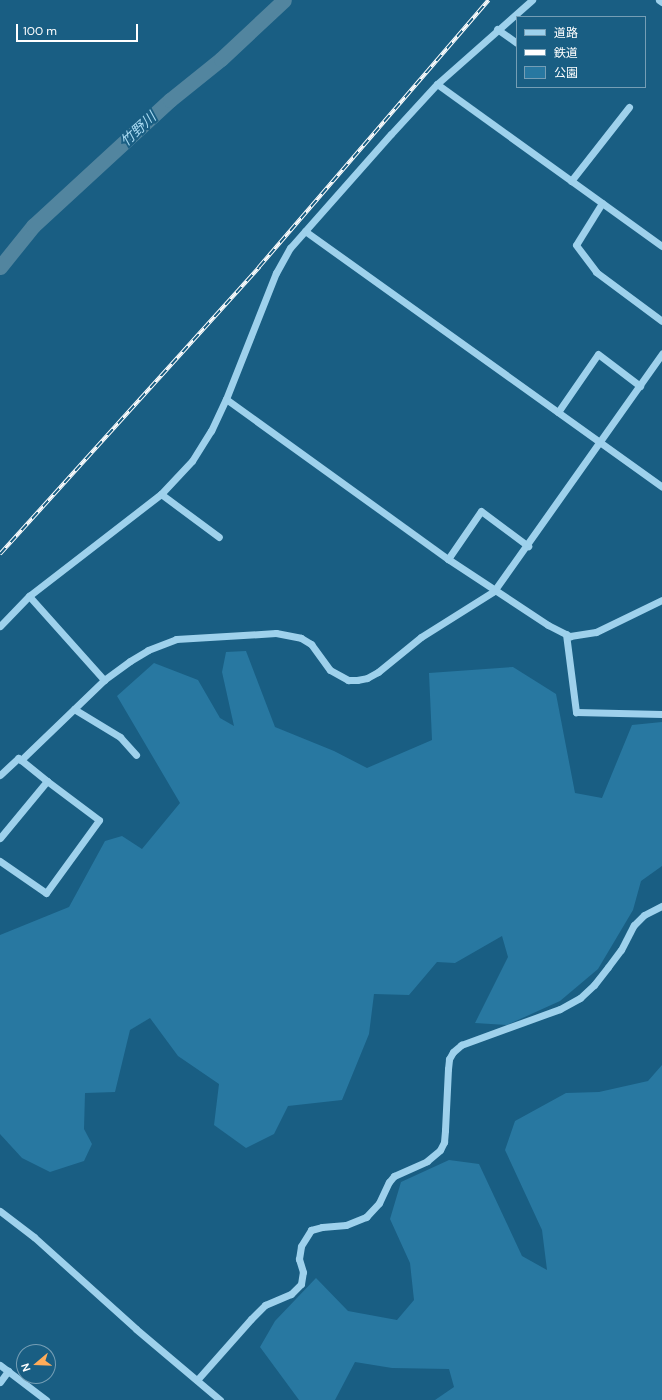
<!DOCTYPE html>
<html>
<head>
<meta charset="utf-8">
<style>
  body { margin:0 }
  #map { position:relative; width:662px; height:1400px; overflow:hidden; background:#195e83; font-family:"DM Sans","Noto Sans JP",sans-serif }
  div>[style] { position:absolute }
  .green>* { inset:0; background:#2878a1 }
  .river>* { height:15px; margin:-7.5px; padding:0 7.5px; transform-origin:7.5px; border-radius:7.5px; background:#52859f }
  .minor>* { height:7px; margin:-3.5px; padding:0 3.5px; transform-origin:3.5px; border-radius:3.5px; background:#9ed1ec }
  .rail>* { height:4px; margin-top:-2px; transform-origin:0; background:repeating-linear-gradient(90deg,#195e83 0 8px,#fff 0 16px); box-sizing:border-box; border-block:1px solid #fff }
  span { translate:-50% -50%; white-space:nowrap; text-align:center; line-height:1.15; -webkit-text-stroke:4px #195e83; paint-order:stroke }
  .water-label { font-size:14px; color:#a9dbf3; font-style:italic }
  .legend { position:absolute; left:516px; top:16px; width:130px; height:72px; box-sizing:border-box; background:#195e83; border:1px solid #759eb5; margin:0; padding:5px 7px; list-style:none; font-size:12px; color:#fff }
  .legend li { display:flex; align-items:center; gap:8px; height:20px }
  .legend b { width:20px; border:1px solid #759eb5 }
  .north { position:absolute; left:16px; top:1344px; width:40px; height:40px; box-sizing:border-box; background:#195e83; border:1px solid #759eb5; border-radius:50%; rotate:251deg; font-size:11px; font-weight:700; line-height:16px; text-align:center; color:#fff }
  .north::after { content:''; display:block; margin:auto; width:14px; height:18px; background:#ffac59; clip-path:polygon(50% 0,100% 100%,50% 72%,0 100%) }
  .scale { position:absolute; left:16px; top:24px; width:122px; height:18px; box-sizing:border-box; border:2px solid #fff; border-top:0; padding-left:5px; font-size:12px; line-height:14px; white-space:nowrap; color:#fff; -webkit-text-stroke:3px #195e83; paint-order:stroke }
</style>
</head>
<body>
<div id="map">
  <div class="green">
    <div style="clip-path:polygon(246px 651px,275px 727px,334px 751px,367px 768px,432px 740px,429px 673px,513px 667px,556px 694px,575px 793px,602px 798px,632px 725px,662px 722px,662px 866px,641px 881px,633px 910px,598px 969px,560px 1001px,507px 1025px,475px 1023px,508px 957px,502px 936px,455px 963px,437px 962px,409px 995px,374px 994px,369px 1034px,342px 1100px,288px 1106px,274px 1134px,246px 1148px,214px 1125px,219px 1084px,178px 1056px,150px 1018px,130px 1030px,115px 1092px,85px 1093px,84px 1129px,92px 1144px,84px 1161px,50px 1172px,22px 1158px,0 1134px,0 935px,69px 907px,105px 841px,122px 836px,142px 849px,180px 803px,117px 696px,154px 663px,198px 680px,220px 718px,234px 726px,222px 672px,226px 652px)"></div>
    <div style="clip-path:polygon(662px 1065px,662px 1400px,435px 1400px,454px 1387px,449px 1369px,392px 1368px,355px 1362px,335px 1400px,299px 1400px,260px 1347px,275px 1321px,316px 1278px,348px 1311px,397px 1320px,414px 1300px,410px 1263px,390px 1219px,401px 1182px,449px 1160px,479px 1164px,522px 1256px,547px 1270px,542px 1230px,505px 1150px,515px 1121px,566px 1093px,599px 1092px,648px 1081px)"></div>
  </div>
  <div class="river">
    <div style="left:0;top:267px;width:53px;rotate:-51.2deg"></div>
    <div style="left:33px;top:226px;width:186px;rotate:-42.6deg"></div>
    <div style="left:170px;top:100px;width:65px;rotate:-38.8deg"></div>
    <div style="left:221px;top:59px;width:86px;rotate:-43.1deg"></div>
  </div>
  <div class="minor">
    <div style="left:659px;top:0;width:4px;rotate:34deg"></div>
    <div style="left:497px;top:29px;width:24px;rotate:35deg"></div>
    <div style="left:437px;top:84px;width:277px;rotate:35.8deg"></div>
    <div style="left:571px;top:181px;width:94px;rotate:-51.9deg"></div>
    <div style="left:602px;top:203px;width:49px;rotate:121.8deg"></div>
    <div style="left:576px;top:245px;width:34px;rotate:53deg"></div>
    <div style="left:596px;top:272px;width:82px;rotate:36.6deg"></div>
    <div style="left:305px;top:231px;width:439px;rotate:35.6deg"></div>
    <div style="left:226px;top:399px;width:274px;rotate:35.8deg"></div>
    <div style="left:448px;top:559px;width:120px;rotate:33.4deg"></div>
    <div style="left:548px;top:625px;width:25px;rotate:27deg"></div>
    <div style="left:570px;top:636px;width:26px;rotate:-9deg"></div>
    <div style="left:596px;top:632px;width:73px;rotate:-25.9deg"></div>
    <div style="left:558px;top:412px;width:70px;rotate:-55.4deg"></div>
    <div style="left:598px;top:354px;width:53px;rotate:37.3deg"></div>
    <div style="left:161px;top:494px;width:72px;rotate:36.6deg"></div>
    <div style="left:448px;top:559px;width:58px;rotate:-55.5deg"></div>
    <div style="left:481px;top:511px;width:59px;rotate:36.7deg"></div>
    <div style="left:29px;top:596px;width:113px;rotate:48.2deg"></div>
    <div style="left:0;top:626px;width:42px;rotate:-46deg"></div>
    <div style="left:29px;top:596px;width:167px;rotate:-37.7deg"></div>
    <div style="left:161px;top:494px;width:45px;rotate:-46.8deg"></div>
    <div style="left:192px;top:461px;width:36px;rotate:-58deg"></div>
    <div style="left:211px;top:431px;width:35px;rotate:-65deg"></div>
    <div style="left:226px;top:399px;width:136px;rotate:-68.4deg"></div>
    <div style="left:276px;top:273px;width:29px;rotate:-61deg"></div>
    <div style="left:290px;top:248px;width:152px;rotate:-48.5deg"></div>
    <div style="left:391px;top:134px;width:68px;rotate:-47.4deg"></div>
    <div style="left:437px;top:84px;width:127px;rotate:-41.5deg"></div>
    <div style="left:566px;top:634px;width:79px;rotate:82.7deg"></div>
    <div style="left:576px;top:712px;width:86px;rotate:1.3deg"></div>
    <div style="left:74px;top:709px;width:54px;rotate:31.3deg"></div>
    <div style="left:120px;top:737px;width:24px;rotate:48deg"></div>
    <div style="left:0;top:775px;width:25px;rotate:-43deg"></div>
    <div style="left:18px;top:758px;width:4px;rotate:34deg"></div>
    <div style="left:0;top:838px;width:74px;rotate:-50.5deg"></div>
    <div style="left:47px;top:781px;width:33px;rotate:-141deg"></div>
    <div style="left:21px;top:760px;width:115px;rotate:-43.9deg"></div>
    <div style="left:104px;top:680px;width:32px;rotate:-36deg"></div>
    <div style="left:130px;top:661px;width:21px;rotate:-31deg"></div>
    <div style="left:148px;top:650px;width:30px;rotate:-21deg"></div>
    <div style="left:176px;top:639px;width:100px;rotate:-3.4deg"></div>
    <div style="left:276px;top:633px;width:25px;rotate:11deg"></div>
    <div style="left:301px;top:638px;width:12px;rotate:31deg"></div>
    <div style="left:311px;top:644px;width:32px;rotate:54deg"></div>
    <div style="left:330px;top:670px;width:21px;rotate:29deg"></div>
    <div style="left:348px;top:680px;width:9px"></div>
    <div style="left:357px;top:680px;width:10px;rotate:-11deg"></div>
    <div style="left:367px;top:678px;width:13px;rotate:-29deg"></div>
    <div style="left:378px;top:672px;width:55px;rotate:-39.1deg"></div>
    <div style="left:421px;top:637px;width:86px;rotate:-32.2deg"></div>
    <div style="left:494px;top:591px;width:291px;rotate:-54.7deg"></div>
    <div style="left:0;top:861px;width:56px;rotate:34.8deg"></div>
    <div style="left:46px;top:893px;width:90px;rotate:-54deg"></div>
    <div style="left:99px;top:820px;width:65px;rotate:-143.1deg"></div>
    <div style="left:0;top:1211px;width:43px;rotate:37.4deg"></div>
    <div style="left:34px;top:1237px;width:137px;rotate:42deg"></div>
    <div style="left:136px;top:1329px;width:110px;rotate:40.2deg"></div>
    <div style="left:0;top:1365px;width:58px;rotate:37.3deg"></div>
    <div style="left:197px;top:1380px;width:81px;rotate:-48.5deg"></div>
    <div style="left:251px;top:1319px;width:20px;rotate:-45deg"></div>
    <div style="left:265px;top:1305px;width:28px;rotate:-23deg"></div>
    <div style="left:291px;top:1294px;width:14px;rotate:-45deg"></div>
    <div style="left:301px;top:1284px;width:12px;rotate:-81deg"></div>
    <div style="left:303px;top:1272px;width:14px;rotate:-107deg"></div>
    <div style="left:299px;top:1259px;width:13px;rotate:-81deg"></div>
    <div style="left:301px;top:1246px;width:19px;rotate:-58deg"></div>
    <div style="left:311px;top:1230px;width:11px;rotate:-15deg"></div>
    <div style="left:322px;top:1227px;width:24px;rotate:-5deg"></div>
    <div style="left:346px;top:1225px;width:22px;rotate:-22deg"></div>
    <div style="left:366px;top:1217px;width:19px;rotate:-47deg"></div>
    <div style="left:379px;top:1203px;width:23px;rotate:-65deg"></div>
    <div style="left:389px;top:1182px;width:8px;rotate:-50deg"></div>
    <div style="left:394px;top:1176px;width:36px;rotate:-24deg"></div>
    <div style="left:427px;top:1161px;width:17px;rotate:-40deg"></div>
    <div style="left:440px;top:1150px;width:9px;rotate:-63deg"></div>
    <div style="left:444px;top:1142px;width:12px;rotate:-85deg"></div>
    <div style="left:445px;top:1130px;width:61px;rotate:-87.2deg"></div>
    <div style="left:448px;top:1069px;width:10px;rotate:-84deg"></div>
    <div style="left:449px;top:1059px;width:8px;rotate:-60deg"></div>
    <div style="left:453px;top:1052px;width:11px;rotate:-41deg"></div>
    <div style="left:461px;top:1045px;width:105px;rotate:-20deg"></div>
    <div style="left:560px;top:1009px;width:23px;rotate:-29deg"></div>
    <div style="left:580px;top:998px;width:19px;rotate:-43deg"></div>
    <div style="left:594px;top:985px;width:23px;rotate:-52deg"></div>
    <div style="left:608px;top:967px;width:21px;rotate:-53deg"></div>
    <div style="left:621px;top:950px;width:28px;rotate:-63deg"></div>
    <div style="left:634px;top:925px;width:14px;rotate:-45deg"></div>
    <div style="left:644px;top:915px;width:20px;rotate:-27deg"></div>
    <div style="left:0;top:1382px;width:14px;rotate:-54deg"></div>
  </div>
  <div class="rail">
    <div style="left:0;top:554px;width:387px;rotate:-47.9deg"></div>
    <div style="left:259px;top:267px;width:352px;rotate:-49.3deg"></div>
  </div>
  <div class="water-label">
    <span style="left:138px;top:129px;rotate:-43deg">竹野川</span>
  </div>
  <ul class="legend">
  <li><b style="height:5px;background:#9ed1ec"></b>道路</li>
  <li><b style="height:5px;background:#fff"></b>鉄道</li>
  <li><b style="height:11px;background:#2878a1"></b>公園</li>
  </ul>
  <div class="north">N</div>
  <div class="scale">100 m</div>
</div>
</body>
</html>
